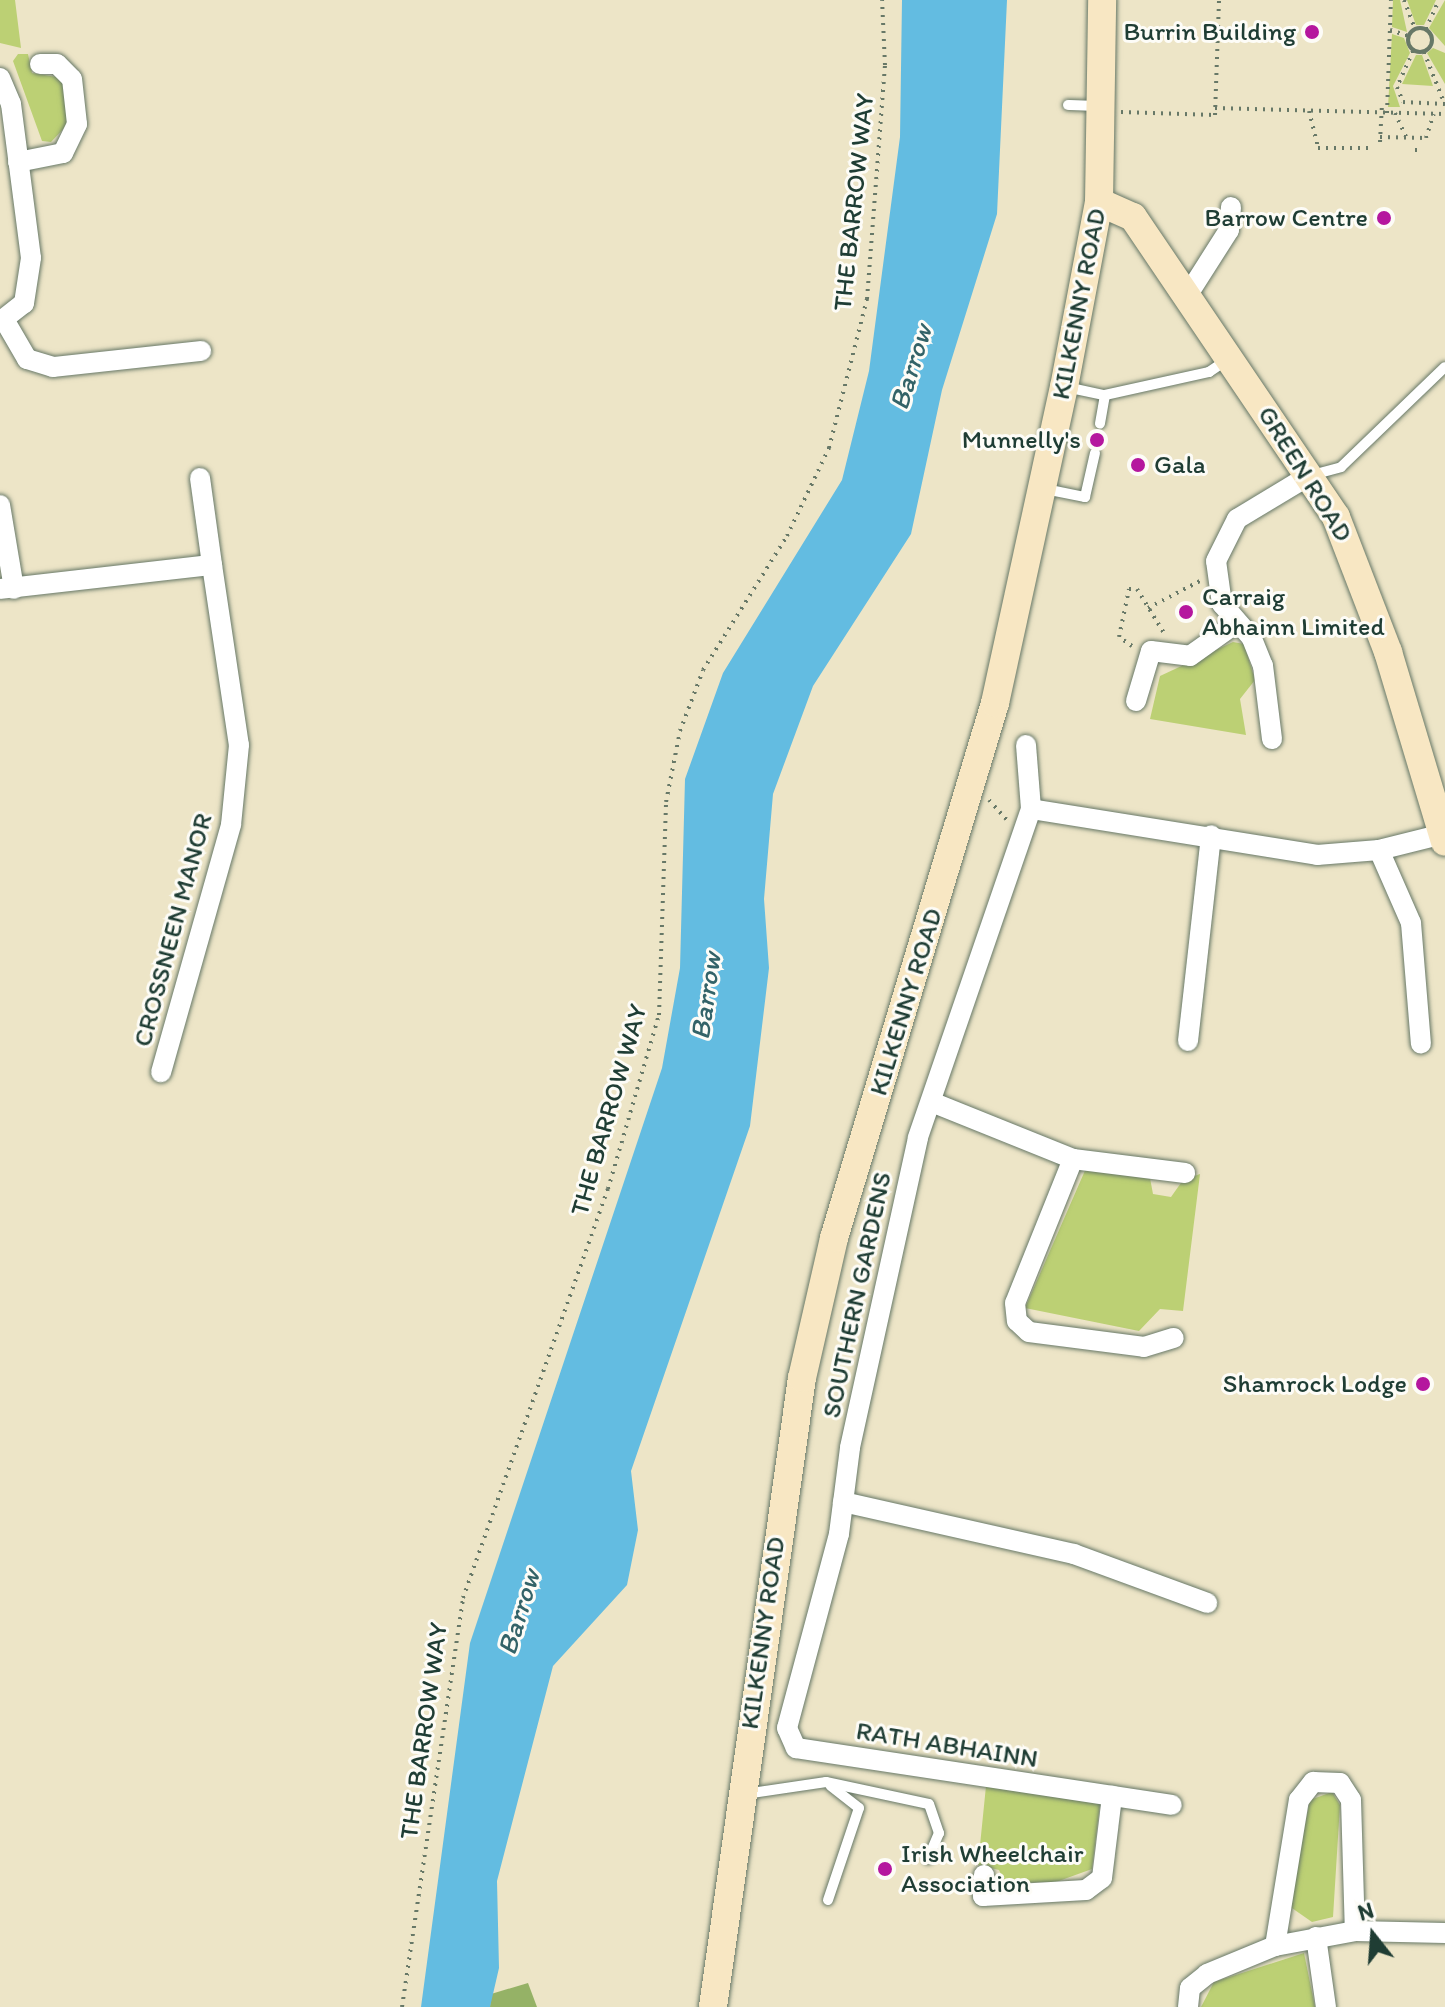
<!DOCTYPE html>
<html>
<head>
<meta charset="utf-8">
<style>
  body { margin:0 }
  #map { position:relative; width:1445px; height:2007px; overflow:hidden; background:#ede5c7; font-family:Itim,sans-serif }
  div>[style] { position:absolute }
  .green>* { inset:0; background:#bcd074 }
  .forest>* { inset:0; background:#95b266 }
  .water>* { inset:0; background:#63bce1 }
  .path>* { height:4px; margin-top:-2px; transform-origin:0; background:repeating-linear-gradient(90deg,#677867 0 2px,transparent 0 8px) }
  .path>.ring { margin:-2px; padding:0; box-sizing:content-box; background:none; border:4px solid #677867; border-radius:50% }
  .roads { filter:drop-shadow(0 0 2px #677867) drop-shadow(0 0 2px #677867) }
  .lane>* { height:10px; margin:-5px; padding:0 5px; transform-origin:5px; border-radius:5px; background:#fff }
  .street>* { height:20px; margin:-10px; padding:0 10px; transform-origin:10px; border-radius:10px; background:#fff }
  .secondary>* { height:28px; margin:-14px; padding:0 14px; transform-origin:14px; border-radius:14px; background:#f8e7c3 }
  .dots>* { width:22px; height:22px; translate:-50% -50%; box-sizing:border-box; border:4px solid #fdfcf7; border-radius:50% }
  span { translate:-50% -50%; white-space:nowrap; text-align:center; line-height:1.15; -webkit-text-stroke:6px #fdfcf7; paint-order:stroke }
  .poi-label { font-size:26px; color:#1f3d34 }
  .right { translate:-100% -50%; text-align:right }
  .left { translate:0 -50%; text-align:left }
  .street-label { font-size:26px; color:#1f3d34 }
  .water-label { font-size:28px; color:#336368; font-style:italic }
  .north { position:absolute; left:1333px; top:1895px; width:80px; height:80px; -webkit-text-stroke:6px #fdfcf7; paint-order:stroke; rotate:343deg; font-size:22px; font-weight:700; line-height:32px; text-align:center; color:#1f3d34 }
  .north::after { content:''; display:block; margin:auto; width:28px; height:36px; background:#1f3d34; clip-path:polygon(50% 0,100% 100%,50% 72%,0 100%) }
</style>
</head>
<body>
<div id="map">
  <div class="green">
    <div style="clip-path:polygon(0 0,15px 0,21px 48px,0 43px)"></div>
    <div style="clip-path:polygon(1393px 0,1400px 0,1407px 32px,1392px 27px)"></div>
    <div style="clip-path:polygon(1407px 0,1436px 0,1424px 25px,1416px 25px)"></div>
    <div style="clip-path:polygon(1445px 0,1445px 46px,1429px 28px)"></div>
    <div style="clip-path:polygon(1392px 34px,1404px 38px,1410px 53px,1393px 86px,1400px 107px,1388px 107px)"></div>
    <div style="clip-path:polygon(1433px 48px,1445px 53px,1445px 84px,1427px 53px)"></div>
    <div style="clip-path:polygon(18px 54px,28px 54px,32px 73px,63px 78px,68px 124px,51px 142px,42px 141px,13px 61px)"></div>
    <div style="clip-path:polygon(1416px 55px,1422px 55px,1433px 86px,1402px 84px)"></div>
    <div style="clip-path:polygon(1233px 642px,1244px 644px,1255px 680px,1240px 699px,1246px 735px,1150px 719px,1160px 676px)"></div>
    <div style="clip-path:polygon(1087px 1166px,1150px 1178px,1153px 1194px,1171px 1197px,1183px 1180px,1200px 1174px,1183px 1311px,1160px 1309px,1139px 1331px,1025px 1308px)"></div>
    <div style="clip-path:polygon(986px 1786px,1100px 1804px,1092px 1869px,1056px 1882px,1005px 1883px,999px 1870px,978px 1865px)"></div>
    <div style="clip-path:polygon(1332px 1792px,1340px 1805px,1333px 1917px,1312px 1922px,1289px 1906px,1310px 1800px)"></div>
    <div style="clip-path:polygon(1304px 1953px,1315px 2007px,1201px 2007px,1214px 1982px)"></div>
  </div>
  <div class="forest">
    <div style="clip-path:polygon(528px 1983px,537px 2007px,490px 2007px,491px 1994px)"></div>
  </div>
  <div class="water">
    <div style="clip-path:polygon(902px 0,1007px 0,997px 214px,942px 390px,911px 534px,813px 686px,773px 794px,764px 899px,769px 968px,750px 1126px,631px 1471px,638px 1530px,627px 1585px,553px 1666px,497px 1881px,499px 1968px,490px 2007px,421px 2007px,470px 1643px,662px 1068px,680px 968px,685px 779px,723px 673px,842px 480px,869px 371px,900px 137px)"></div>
  </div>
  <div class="path">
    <div style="left:1404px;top:0;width:31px;rotate:69deg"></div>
    <div class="ring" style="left:1408px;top:28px;width:20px;height:20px"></div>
    <div style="left:1426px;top:29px;width:32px;rotate:-66deg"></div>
    <div style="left:1390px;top:30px;width:19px;rotate:18deg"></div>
    <div style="left:1413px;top:51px;width:39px;rotate:114deg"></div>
    <div style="left:1397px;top:87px;width:16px;rotate:68deg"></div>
    <div style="left:1403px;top:102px;width:42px;rotate:2.7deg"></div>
    <div style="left:1424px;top:52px;width:57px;rotate:68.4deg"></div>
    <div style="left:1215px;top:108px;width:230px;rotate:1.5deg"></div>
    <div style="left:1309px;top:111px;width:38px;rotate:76deg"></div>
    <div style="left:1318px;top:148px;width:55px"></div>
    <div style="left:1121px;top:112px;width:94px;rotate:1.8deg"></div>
    <div style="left:1215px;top:115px;width:115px;rotate:-88deg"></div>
    <div style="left:1387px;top:113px;width:113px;rotate:-88deg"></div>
    <div style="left:1395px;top:113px;width:26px;rotate:65deg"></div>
    <div style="left:1380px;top:137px;width:46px;rotate:1.2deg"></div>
    <div style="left:1426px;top:138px;width:25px;rotate:-72deg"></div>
    <div style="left:1380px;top:142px;width:39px;rotate:-87deg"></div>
    <div style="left:1415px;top:150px;width:4px"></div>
    <div style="left:1148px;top:608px;width:59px;rotate:-27.4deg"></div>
    <div style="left:1132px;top:646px;width:16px;rotate:-145deg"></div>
    <div style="left:1119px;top:637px;width:49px;rotate:-78.2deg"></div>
    <div style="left:1129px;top:589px;width:8px"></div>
    <div style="left:1137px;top:589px;width:52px;rotate:58.5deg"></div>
    <div style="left:989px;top:800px;width:27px;rotate:48deg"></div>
    <div style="left:402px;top:2007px;width:414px;rotate:-81.5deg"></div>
    <div style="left:463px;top:1598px;width:434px;rotate:-70.5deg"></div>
    <div style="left:608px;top:1189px;width:181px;rotate:-73.7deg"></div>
    <div style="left:659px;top:1015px;width:213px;rotate:-88.1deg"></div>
    <div style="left:666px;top:802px;width:72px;rotate:-78.8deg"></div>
    <div style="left:680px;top:731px;width:65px;rotate:-69.3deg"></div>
    <div style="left:703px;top:670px;width:158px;rotate:-57.9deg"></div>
    <div style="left:787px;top:536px;width:98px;rotate:-64.5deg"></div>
    <div style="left:829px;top:448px;width:154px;rotate:-75.7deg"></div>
    <div style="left:867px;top:299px;width:235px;rotate:-85.6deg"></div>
    <div style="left:885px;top:65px;width:65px;rotate:-92.6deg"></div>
  </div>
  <div class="roads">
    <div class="lane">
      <div style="left:1068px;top:105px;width:31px;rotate:2deg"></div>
      <div style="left:1066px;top:387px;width:40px;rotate:12deg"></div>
      <div style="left:1105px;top:395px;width:29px;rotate:100deg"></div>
      <div style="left:1105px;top:395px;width:107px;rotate:-12.5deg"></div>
      <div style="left:1209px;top:372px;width:23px;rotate:-34deg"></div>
      <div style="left:1312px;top:475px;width:30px;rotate:-15deg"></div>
      <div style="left:1341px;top:467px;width:144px;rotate:-43.9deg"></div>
      <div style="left:1045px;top:489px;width:41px;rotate:11.3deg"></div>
      <div style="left:1085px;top:497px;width:45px;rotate:-77.2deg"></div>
      <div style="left:745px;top:1794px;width:82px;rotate:-8.4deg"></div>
      <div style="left:826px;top:1782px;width:105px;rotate:12.1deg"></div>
      <div style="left:929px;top:1804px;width:31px;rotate:71deg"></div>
      <div style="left:939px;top:1833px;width:28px;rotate:113deg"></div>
      <div style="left:828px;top:1900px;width:97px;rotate:-71.4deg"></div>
      <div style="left:859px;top:1808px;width:36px;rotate:-142deg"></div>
    </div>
    <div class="street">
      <div style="left:0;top:78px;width:28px;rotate:67deg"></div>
      <div style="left:11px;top:104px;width:155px;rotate:82.6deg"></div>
      <div style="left:31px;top:258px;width:46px;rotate:98.8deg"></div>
      <div style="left:24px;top:303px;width:31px;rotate:142deg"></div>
      <div style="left:18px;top:162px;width:46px;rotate:-11.3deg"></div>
      <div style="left:63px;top:153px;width:32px;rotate:-64deg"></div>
      <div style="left:77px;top:124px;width:45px;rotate:-96.3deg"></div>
      <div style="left:72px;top:79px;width:21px;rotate:-135deg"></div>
      <div style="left:57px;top:64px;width:17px;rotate:180deg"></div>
      <div style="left:1187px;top:296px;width:78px;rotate:-57.5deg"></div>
      <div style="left:1229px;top:230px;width:23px;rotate:-85deg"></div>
      <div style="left:5px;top:321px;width:44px;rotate:59.9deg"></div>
      <div style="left:27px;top:359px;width:27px;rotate:17deg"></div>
      <div style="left:53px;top:367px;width:149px;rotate:-6.2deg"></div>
      <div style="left:200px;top:478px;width:88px;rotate:82.1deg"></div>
      <div style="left:0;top:505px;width:85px;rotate:80.5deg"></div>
      <div style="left:0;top:589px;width:213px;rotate:-6.5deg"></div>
      <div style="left:212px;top:565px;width:182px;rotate:81.5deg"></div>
      <div style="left:239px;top:745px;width:80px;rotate:95.7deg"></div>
      <div style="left:231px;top:825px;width:257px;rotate:105.8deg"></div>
      <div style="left:1136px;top:701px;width:52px;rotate:-73.3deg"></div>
      <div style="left:1151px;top:651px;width:39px;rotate:7deg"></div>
      <div style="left:1190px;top:656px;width:55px;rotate:-35.4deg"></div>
      <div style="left:1272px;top:739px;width:74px;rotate:-97deg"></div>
      <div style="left:1263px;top:666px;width:31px;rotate:-112deg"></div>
      <div style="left:1251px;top:637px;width:44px;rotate:-131.3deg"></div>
      <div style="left:1222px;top:604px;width:43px;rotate:-97.9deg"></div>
      <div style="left:1216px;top:561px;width:47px;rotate:-63.4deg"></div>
      <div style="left:1237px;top:519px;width:85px;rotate:-31.1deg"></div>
      <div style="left:1026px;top:745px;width:64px;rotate:85.5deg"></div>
      <div style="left:1031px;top:809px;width:290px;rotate:9.1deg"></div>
      <div style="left:1317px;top:855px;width:62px;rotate:-4.6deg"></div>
      <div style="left:1379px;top:850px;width:66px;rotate:-14deg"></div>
      <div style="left:1031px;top:809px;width:348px;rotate:109deg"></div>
      <div style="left:918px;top:1138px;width:317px;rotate:102.4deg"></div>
      <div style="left:850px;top:1448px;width:87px;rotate:97.3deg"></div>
      <div style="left:839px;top:1534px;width:201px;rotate:105deg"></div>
      <div style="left:787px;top:1728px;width:22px;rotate:66deg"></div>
      <div style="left:796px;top:1748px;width:380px;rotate:8.6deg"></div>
      <div style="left:1379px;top:850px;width:80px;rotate:66.3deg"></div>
      <div style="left:1411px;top:923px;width:121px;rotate:85.3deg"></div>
      <div style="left:1188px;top:1041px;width:207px;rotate:-83.6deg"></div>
      <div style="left:934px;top:1103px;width:150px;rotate:21.9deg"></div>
      <div style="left:1073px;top:1159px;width:113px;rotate:7.1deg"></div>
      <div style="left:1073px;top:1159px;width:155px;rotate:111.9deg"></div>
      <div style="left:1015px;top:1303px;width:18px;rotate:84deg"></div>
      <div style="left:1017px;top:1321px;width:16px;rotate:43deg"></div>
      <div style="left:1029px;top:1332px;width:116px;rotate:7.4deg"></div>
      <div style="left:1144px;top:1347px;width:31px;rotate:-17deg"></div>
      <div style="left:843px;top:1502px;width:237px;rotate:12.7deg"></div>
      <div style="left:1074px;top:1554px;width:142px;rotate:20.2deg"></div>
      <div style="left:984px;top:1875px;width:21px;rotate:93deg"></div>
      <div style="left:983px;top:1896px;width:103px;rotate:-3.3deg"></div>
      <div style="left:1086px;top:1890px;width:20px;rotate:-37deg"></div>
      <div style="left:1102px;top:1878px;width:83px;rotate:-83deg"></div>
      <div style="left:1316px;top:1937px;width:71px;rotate:81.9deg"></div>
      <div style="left:1275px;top:1946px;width:81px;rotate:-10.6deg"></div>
      <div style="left:1355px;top:1931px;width:90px;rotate:1.3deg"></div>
      <div style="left:1188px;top:2007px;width:19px;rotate:-84deg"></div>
      <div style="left:1190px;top:1988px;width:22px;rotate:-39deg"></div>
      <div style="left:1207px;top:1974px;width:74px;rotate:-22.4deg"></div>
      <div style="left:1275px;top:1946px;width:148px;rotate:-80.7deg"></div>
      <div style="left:1299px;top:1800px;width:23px;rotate:-52deg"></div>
      <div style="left:1313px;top:1782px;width:27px;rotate:2deg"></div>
      <div style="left:1340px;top:1783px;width:20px;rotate:57deg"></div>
      <div style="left:1351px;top:1800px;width:131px;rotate:88.3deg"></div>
    </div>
    <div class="secondary">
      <div style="left:1099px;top:202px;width:37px;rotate:24deg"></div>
      <div style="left:1133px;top:217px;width:362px;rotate:55.9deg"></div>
      <div style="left:1336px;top:517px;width:145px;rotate:68.9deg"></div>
      <div style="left:1388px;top:652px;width:198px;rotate:73.3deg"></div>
      <div style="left:713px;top:2007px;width:635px;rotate:-81.95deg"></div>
      <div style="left:802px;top:1378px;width:144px;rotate:-77.1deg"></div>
      <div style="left:834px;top:1238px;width:559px;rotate:-73.25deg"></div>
      <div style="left:995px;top:703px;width:323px;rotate:-77.7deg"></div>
      <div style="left:1064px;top:387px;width:188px;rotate:-79.3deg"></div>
      <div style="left:1099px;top:202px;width:202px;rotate:-89.1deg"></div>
    </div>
  </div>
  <div class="dots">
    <div style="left:1312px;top:32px;background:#b5179e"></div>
    <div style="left:1384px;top:218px;background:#b5179e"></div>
    <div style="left:1097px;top:440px;background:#b5179e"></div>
    <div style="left:1138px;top:465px;background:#b5179e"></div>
    <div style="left:1186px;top:612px;background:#b5179e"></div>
    <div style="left:1423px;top:1384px;background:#b5179e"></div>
    <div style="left:885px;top:1869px;background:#b5179e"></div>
  </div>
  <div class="poi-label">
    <span class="right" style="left:1296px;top:32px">Burrin Building</span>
    <span class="right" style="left:1368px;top:218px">Barrow Centre</span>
    <span class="right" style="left:1081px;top:440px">Munnelly's</span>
    <span class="left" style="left:1154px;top:465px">Gala</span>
    <span class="left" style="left:1202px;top:612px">Carraig<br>Abhainn Limited</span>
    <span class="right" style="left:1407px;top:1384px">Shamrock Lodge</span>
    <span class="left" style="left:901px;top:1869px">Irish Wheelchair<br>Association</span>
  </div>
  <div class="street-label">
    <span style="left:854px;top:202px;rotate:-84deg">THE BARROW WAY</span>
    <span style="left:1079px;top:304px;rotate:-79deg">KILKENNY ROAD</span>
    <span style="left:1305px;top:474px;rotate:58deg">GREEN ROAD</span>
    <span style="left:173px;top:930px;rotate:-75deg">CROSSNEEN MANOR</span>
    <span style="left:906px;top:1002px;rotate:-73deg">KILKENNY ROAD</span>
    <span style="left:609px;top:1110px;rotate:-74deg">THE BARROW WAY</span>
    <span style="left:857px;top:1295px;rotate:-78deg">SOUTHERN GARDENS</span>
    <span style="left:763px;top:1633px;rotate:-82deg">KILKENNY ROAD</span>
    <span style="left:424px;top:1731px;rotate:-82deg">THE BARROW WAY</span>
    <span style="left:947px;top:1745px;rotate:9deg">RATH ABHAINN</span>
  </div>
  <div class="water-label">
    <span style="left:910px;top:367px;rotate:-73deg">Barrow</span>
    <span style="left:705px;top:996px;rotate:-82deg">Barrow</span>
    <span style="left:518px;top:1612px;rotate:-73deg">Barrow</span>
  </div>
  <div class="north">N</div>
</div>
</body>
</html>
